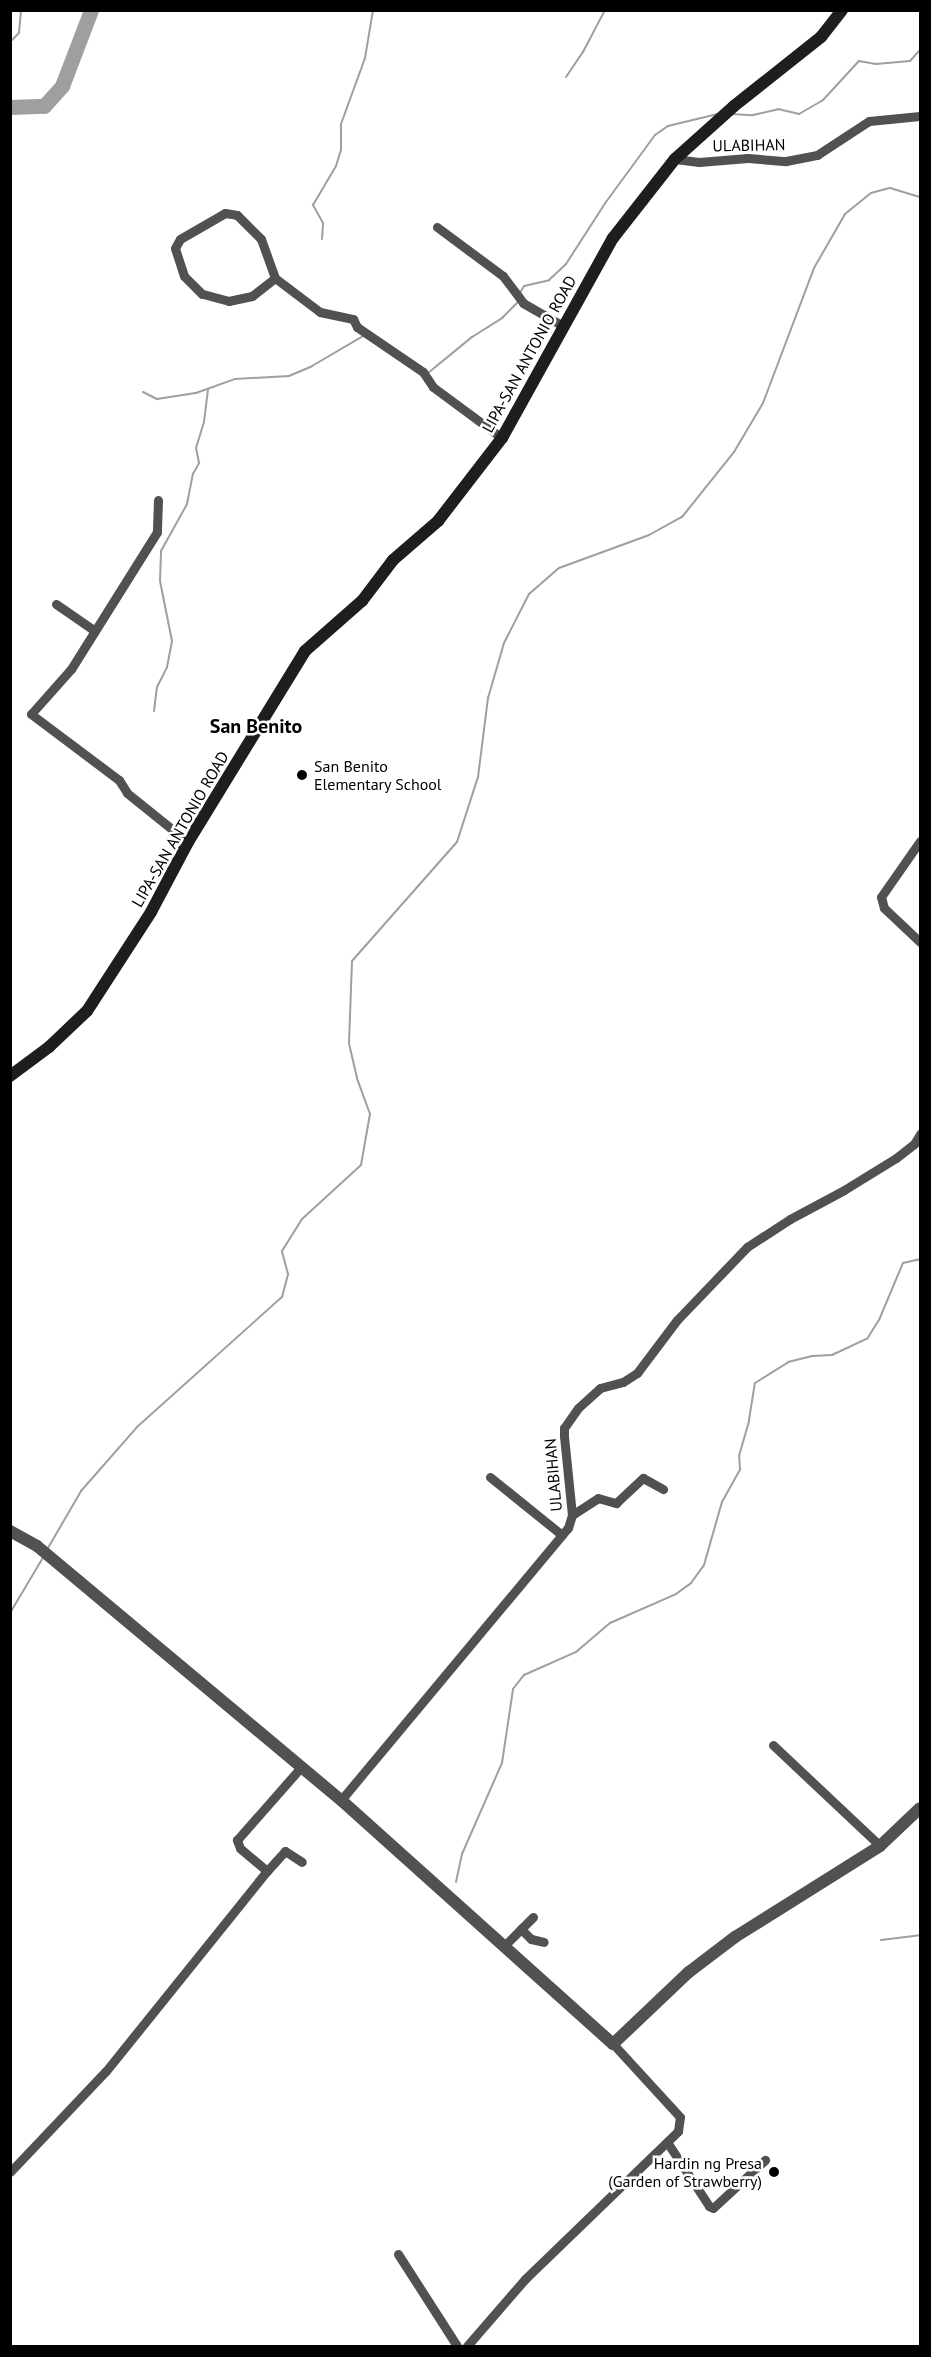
<!DOCTYPE html>
<html>
<head>
<meta charset="utf-8">
<style>
  body { margin:0 }
  #map { position:relative; width:931px; height:2357px; overflow:hidden; background:#fff; font-family:"PT Sans",sans-serif }
  div>[style] { position:absolute }
  .stream>* { height:2px; margin:-1px; padding:0 1px; transform-origin:1px; border-radius:1px; background:#9f9f9f }
  .river>* { height:15px; margin:-7.5px; padding:0 7.5px; transform-origin:7.5px; border-radius:7.5px; background:#9f9f9f }
  .minor>* { height:9px; margin:-4.5px; padding:0 4.5px; transform-origin:4.5px; border-radius:4.5px; background:#515151 }
  .tertiary>* { height:12px; margin:-6px; padding:0 6px; transform-origin:6px; border-radius:6px; background:#515151 }
  .secondary>* { height:12px; margin:-6px; padding:0 6px; transform-origin:6px; border-radius:6px; background:#1e1e1e }
  .dots>* { width:16px; height:16px; translate:-50% -50%; box-sizing:border-box; border:3px solid #fff; border-radius:50% }
  span { translate:-50% -50%; white-space:nowrap; text-align:center; line-height:1.15; -webkit-text-stroke:5px #fff; paint-order:stroke }
  .street-label { font-size:16px; color:#000 }
  .poi-label { font-size:16px; color:#000 }
  .left { translate:0 -50%; text-align:left }
  .right { translate:-100% -50%; text-align:right }
  .quarter-label { font-size:20px; color:#000; font-weight:700 }
  .frame { position:absolute; inset:0; border:12px solid #000; pointer-events:none }
</style>
</head>
<body>
<div id="map">
  <div class="stream">
    <div style="left:10px;top:42px;width:13px;rotate:-45deg"></div>
    <div style="left:19px;top:33px;width:23px;rotate:-85deg"></div>
    <div style="left:566px;top:77px;width:30px;rotate:-56deg"></div>
    <div style="left:583px;top:52px;width:47px;rotate:-62.4deg"></div>
    <div style="left:731px;top:114px;width:22px;rotate:3deg"></div>
    <div style="left:753px;top:115px;width:26px;rotate:-13deg"></div>
    <div style="left:778px;top:109px;width:22px;rotate:13deg"></div>
    <div style="left:799px;top:114px;width:28px;rotate:-30deg"></div>
    <div style="left:823px;top:100px;width:53px;rotate:-47.3deg"></div>
    <div style="left:859px;top:61px;width:17px;rotate:10deg"></div>
    <div style="left:876px;top:64px;width:34px;rotate:-5deg"></div>
    <div style="left:910px;top:61px;width:15px;rotate:-48deg"></div>
    <div style="left:322px;top:239px;width:16px;rotate:-86deg"></div>
    <div style="left:323px;top:223px;width:21px;rotate:-119deg"></div>
    <div style="left:313px;top:205px;width:45px;rotate:-59.5deg"></div>
    <div style="left:336px;top:166px;width:17px;rotate:-73deg"></div>
    <div style="left:341px;top:150px;width:26px;rotate:-90deg"></div>
    <div style="left:341px;top:124px;width:70px;rotate:-70deg"></div>
    <div style="left:365px;top:58px;width:49px;rotate:-80.5deg"></div>
    <div style="left:520px;top:293px;width:8px;rotate:-60deg"></div>
    <div style="left:524px;top:286px;width:26px;rotate:-13deg"></div>
    <div style="left:549px;top:280px;width:23px;rotate:-43deg"></div>
    <div style="left:566px;top:264px;width:74px;rotate:-57.2deg"></div>
    <div style="left:606px;top:202px;width:83px;rotate:-53.8deg"></div>
    <div style="left:655px;top:135px;width:16px;rotate:-35deg"></div>
    <div style="left:668px;top:126px;width:51px;rotate:-13.5deg"></div>
    <div style="left:428px;top:373px;width:57px;rotate:-39.3deg"></div>
    <div style="left:472px;top:337px;width:36px;rotate:-32deg"></div>
    <div style="left:502px;top:318px;width:24px;rotate:-45deg"></div>
    <div style="left:143px;top:392px;width:16px;rotate:27deg"></div>
    <div style="left:157px;top:399px;width:39px;rotate:-9deg"></div>
    <div style="left:196px;top:393px;width:41px;rotate:-19.7deg"></div>
    <div style="left:235px;top:379px;width:54px;rotate:-3.2deg"></div>
    <div style="left:289px;top:376px;width:25px;rotate:-23deg"></div>
    <div style="left:312px;top:366px;width:61px;rotate:-30.3deg"></div>
    <div style="left:154px;top:711px;width:24px;rotate:-83deg"></div>
    <div style="left:157px;top:687px;width:22px;rotate:-63deg"></div>
    <div style="left:167px;top:667px;width:26px;rotate:-79deg"></div>
    <div style="left:172px;top:641px;width:61px;rotate:-101.3deg"></div>
    <div style="left:160px;top:581px;width:30px;rotate:-88deg"></div>
    <div style="left:161px;top:551px;width:54px;rotate:-61deg"></div>
    <div style="left:187px;top:504px;width:31px;rotate:-79deg"></div>
    <div style="left:193px;top:474px;width:13px;rotate:-61deg"></div>
    <div style="left:199px;top:463px;width:15px;rotate:-101deg"></div>
    <div style="left:196px;top:448px;width:27px;rotate:-73deg"></div>
    <div style="left:204px;top:422px;width:33px;rotate:-83deg"></div>
    <div style="left:48px;top:1548px;width:66px;rotate:-59.9deg"></div>
    <div style="left:81px;top:1491px;width:85px;rotate:-48.8deg"></div>
    <div style="left:137px;top:1427px;width:195px;rotate:-41.9deg"></div>
    <div style="left:282px;top:1297px;width:24px;rotate:-75deg"></div>
    <div style="left:288px;top:1274px;width:24px;rotate:-105deg"></div>
    <div style="left:282px;top:1251px;width:36px;rotate:-58deg"></div>
    <div style="left:301px;top:1220px;width:81px;rotate:-42.5deg"></div>
    <div style="left:361px;top:1165px;width:52px;rotate:-80deg"></div>
    <div style="left:370px;top:1114px;width:38px;rotate:-110deg"></div>
    <div style="left:357px;top:1078px;width:36px;rotate:-103deg"></div>
    <div style="left:349px;top:1043px;width:82px;rotate:-87.9deg"></div>
    <div style="left:352px;top:961px;width:159px;rotate:-48.6deg"></div>
    <div style="left:457px;top:842px;width:68px;rotate:-72.1deg"></div>
    <div style="left:478px;top:777px;width:80px;rotate:-82.8deg"></div>
    <div style="left:488px;top:698px;width:57px;rotate:-73.8deg"></div>
    <div style="left:504px;top:643px;width:55px;rotate:-63deg"></div>
    <div style="left:529px;top:594px;width:40px;rotate:-41deg"></div>
    <div style="left:559px;top:568px;width:96px;rotate:-20.1deg"></div>
    <div style="left:649px;top:535px;width:38px;rotate:-29deg"></div>
    <div style="left:682px;top:517px;width:83px;rotate:-51.3deg"></div>
    <div style="left:734px;top:452px;width:57px;rotate:-59.4deg"></div>
    <div style="left:763px;top:403px;width:144px;rotate:-69.3deg"></div>
    <div style="left:814px;top:268px;width:62px;rotate:-60.1deg"></div>
    <div style="left:845px;top:214px;width:33px;rotate:-39deg"></div>
    <div style="left:871px;top:193px;width:20px;rotate:-15deg"></div>
    <div style="left:890px;top:188px;width:31px;rotate:17deg"></div>
    <div style="left:10px;top:1613px;width:66px;rotate:-59.2deg"></div>
    <div style="left:456px;top:1882px;width:29px;rotate:-78deg"></div>
    <div style="left:462px;top:1854px;width:99px;rotate:-66.3deg"></div>
    <div style="left:502px;top:1763px;width:75px;rotate:-81.5deg"></div>
    <div style="left:513px;top:1689px;width:18px;rotate:-52deg"></div>
    <div style="left:524px;top:1675px;width:57px;rotate:-23.9deg"></div>
    <div style="left:576px;top:1652px;width:45px;rotate:-40.5deg"></div>
    <div style="left:610px;top:1623px;width:72px;rotate:-23.7deg"></div>
    <div style="left:676px;top:1594px;width:19px;rotate:-36deg"></div>
    <div style="left:691px;top:1583px;width:22px;rotate:-54deg"></div>
    <div style="left:704px;top:1565px;width:66px;rotate:-74.1deg"></div>
    <div style="left:722px;top:1502px;width:38px;rotate:-61deg"></div>
    <div style="left:740px;top:1469px;width:13px;rotate:-94deg"></div>
    <div style="left:739px;top:1456px;width:37px;rotate:-74deg"></div>
    <div style="left:749px;top:1420px;width:37px;rotate:-81deg"></div>
    <div style="left:755px;top:1383px;width:39px;rotate:-32deg"></div>
    <div style="left:788px;top:1362px;width:25px;rotate:-14deg"></div>
    <div style="left:812px;top:1356px;width:20px;rotate:-3deg"></div>
    <div style="left:832px;top:1355px;width:38px;rotate:-25deg"></div>
    <div style="left:867px;top:1339px;width:22px;rotate:-58deg"></div>
    <div style="left:879px;top:1320px;width:62px;rotate:-67.2deg"></div>
    <div style="left:903px;top:1263px;width:17px;rotate:-13deg"></div>
    <div style="left:881px;top:1940px;width:39px;rotate:-7deg"></div>
  </div>
  <div class="river">
    <div style="left:10px;top:107px;width:34px;rotate:-2deg"></div>
    <div style="left:44px;top:106px;width:27px;rotate:-48deg"></div>
    <div style="left:62px;top:86px;width:81px;rotate:-69.1deg"></div>
  </div>
  <div class="minor">
    <div style="left:675px;top:159px;width:24px;rotate:7deg"></div>
    <div style="left:699px;top:162px;width:49px;rotate:-4.7deg"></div>
    <div style="left:748px;top:158px;width:38px;rotate:5deg"></div>
    <div style="left:786px;top:161px;width:32px;rotate:-11deg"></div>
    <div style="left:817px;top:155px;width:62px;rotate:-33.2deg"></div>
    <div style="left:869px;top:121px;width:51px;rotate:-5.6deg"></div>
    <div style="left:437px;top:227px;width:82px;rotate:36.6deg"></div>
    <div style="left:503px;top:276px;width:34px;rotate:53deg"></div>
    <div style="left:523px;top:303px;width:46px;rotate:29.9deg"></div>
    <div style="left:275px;top:278px;width:29px;rotate:142deg"></div>
    <div style="left:252px;top:296px;width:24px;rotate:168deg"></div>
    <div style="left:229px;top:301px;width:28px;rotate:-165deg"></div>
    <div style="left:202px;top:294px;width:25px;rotate:-135deg"></div>
    <div style="left:184px;top:276px;width:29px;rotate:-108deg"></div>
    <div style="left:175px;top:248px;width:10px;rotate:-61deg"></div>
    <div style="left:180px;top:239px;width:52px;rotate:-30deg"></div>
    <div style="left:225px;top:213px;width:12px;rotate:9deg"></div>
    <div style="left:237px;top:215px;width:34px;rotate:45deg"></div>
    <div style="left:261px;top:239px;width:41px;rotate:70.3deg"></div>
    <div style="left:275px;top:278px;width:56px;rotate:37.1deg"></div>
    <div style="left:320px;top:312px;width:34px;rotate:12deg"></div>
    <div style="left:353px;top:319px;width:9px;rotate:63deg"></div>
    <div style="left:357px;top:327px;width:80px;rotate:34.3deg"></div>
    <div style="left:423px;top:372px;width:18px;rotate:56deg"></div>
    <div style="left:433px;top:387px;width:86px;rotate:36.5deg"></div>
    <div style="left:158px;top:500px;width:32px;rotate:92deg"></div>
    <div style="left:157px;top:532px;width:162px;rotate:122.1deg"></div>
    <div style="left:71px;top:669px;width:60px;rotate:131.6deg"></div>
    <div style="left:31px;top:714px;width:110px;rotate:36.9deg"></div>
    <div style="left:119px;top:780px;width:15px;rotate:58deg"></div>
    <div style="left:127px;top:793px;width:78px;rotate:38.8deg"></div>
    <div style="left:56px;top:604px;width:47px;rotate:34.7deg"></div>
    <div style="left:920px;top:841px;width:68px;rotate:124.9deg"></div>
    <div style="left:881px;top:897px;width:11px;rotate:75deg"></div>
    <div style="left:884px;top:908px;width:50px;rotate:43.4deg"></div>
    <div style="left:490px;top:1477px;width:92px;rotate:38.9deg"></div>
    <div style="left:572px;top:1515px;width:31px;rotate:-33deg"></div>
    <div style="left:598px;top:1498px;width:19px;rotate:16deg"></div>
    <div style="left:616px;top:1503px;width:37px;rotate:-43deg"></div>
    <div style="left:643px;top:1478px;width:23px;rotate:29deg"></div>
    <div style="left:773px;top:1745px;width:147px;rotate:43.3deg"></div>
    <div style="left:341px;top:1800px;width:354px;rotate:-50.2deg"></div>
    <div style="left:568px;top:1528px;width:14px;rotate:-73deg"></div>
    <div style="left:572px;top:1515px;width:79px;rotate:-95.8deg"></div>
    <div style="left:564px;top:1436px;width:8px;rotate:-90deg"></div>
    <div style="left:564px;top:1428px;width:24px;rotate:-55deg"></div>
    <div style="left:578px;top:1408px;width:30px;rotate:-42deg"></div>
    <div style="left:600px;top:1388px;width:24px;rotate:-15deg"></div>
    <div style="left:623px;top:1382px;width:17px;rotate:-33deg"></div>
    <div style="left:637px;top:1373px;width:66px;rotate:-53deg"></div>
    <div style="left:677px;top:1320px;width:101px;rotate:-46.2deg"></div>
    <div style="left:747px;top:1247px;width:51px;rotate:-33.1deg"></div>
    <div style="left:790px;top:1219px;width:61px;rotate:-28.2deg"></div>
    <div style="left:844px;top:1190px;width:61px;rotate:-31.6deg"></div>
    <div style="left:896px;top:1158px;width:23px;rotate:-38deg"></div>
    <div style="left:914px;top:1144px;width:12px;rotate:-59deg"></div>
    <div style="left:267px;top:1871px;width:27px;rotate:-48deg"></div>
    <div style="left:285px;top:1851px;width:20px;rotate:33deg"></div>
    <div style="left:521px;top:1929px;width:17px;rotate:-45deg"></div>
    <div style="left:504px;top:1946px;width:24px;rotate:-45deg"></div>
    <div style="left:521px;top:1929px;width:14px;rotate:45deg"></div>
    <div style="left:531px;top:1939px;width:13px;rotate:13deg"></div>
    <div style="left:667px;top:2142px;width:77px;rotate:56.7deg"></div>
    <div style="left:709px;top:2206px;width:4px;rotate:27deg"></div>
    <div style="left:713px;top:2208px;width:71px;rotate:-42.7deg"></div>
    <div style="left:10px;top:2172px;width:139px;rotate:-46.5deg"></div>
    <div style="left:106px;top:2071px;width:257px;rotate:-51.2deg"></div>
    <div style="left:267px;top:1871px;width:35px;rotate:-140deg"></div>
    <div style="left:240px;top:1848px;width:9px;rotate:-111deg"></div>
    <div style="left:237px;top:1840px;width:98px;rotate:-48.7deg"></div>
    <div style="left:398px;top:2254px;width:109px;rotate:57.3deg"></div>
    <div style="left:467px;top:2346px;width:89px;rotate:-49.1deg"></div>
    <div style="left:525px;top:2279px;width:213px;rotate:-44deg"></div>
    <div style="left:678px;top:2131px;width:14px;rotate:-82deg"></div>
    <div style="left:680px;top:2117px;width:99px;rotate:-132.5deg"></div>
  </div>
  <div class="tertiary">
    <div style="left:10px;top:1531px;width:31px;rotate:29deg"></div>
    <div style="left:37px;top:1546px;width:396px;rotate:39.9deg"></div>
    <div style="left:341px;top:1800px;width:365px;rotate:41.9deg"></div>
    <div style="left:613px;top:2044px;width:105px;rotate:-43.5deg"></div>
    <div style="left:689px;top:1972px;width:58px;rotate:-37.3deg"></div>
    <div style="left:735px;top:1937px;width:171px;rotate:-32.1deg"></div>
    <div style="left:880px;top:1846px;width:55px;rotate:-43.5deg"></div>
  </div>
  <div class="secondary">
    <div style="left:10px;top:1076px;width:49px;rotate:-36.6deg"></div>
    <div style="left:49px;top:1047px;width:52px;rotate:-43.5deg"></div>
    <div style="left:87px;top:1011px;width:118px;rotate:-57.1deg"></div>
    <div style="left:151px;top:912px;width:79px;rotate:-62.1deg"></div>
    <div style="left:188px;top:842px;width:224px;rotate:-58.5deg"></div>
    <div style="left:305px;top:651px;width:76px;rotate:-41.3deg"></div>
    <div style="left:362px;top:601px;width:51px;rotate:-52.9deg"></div>
    <div style="left:393px;top:560px;width:60px;rotate:-40.9deg"></div>
    <div style="left:438px;top:521px;width:105px;rotate:-52.4deg"></div>
    <div style="left:502px;top:438px;width:229px;rotate:-61deg"></div>
    <div style="left:613px;top:238px;width:100px;rotate:-51.9deg"></div>
    <div style="left:675px;top:159px;width:79px;rotate:-41.9deg"></div>
    <div style="left:734px;top:106px;width:111px;rotate:-38.4deg"></div>
    <div style="left:821px;top:37px;width:34px;rotate:-52deg"></div>
  </div>
  <div class="dots">
    <div style="left:302px;top:775px;background:#000"></div>
    <div style="left:774px;top:2172px;background:#000"></div>
  </div>
  <div class="street-label">
    <span style="left:749px;top:145px;rotate:-1deg">ULABIHAN</span>
    <span style="left:529px;top:354px;rotate:-61deg">LIPA-SAN ANTONIO ROAD</span>
    <span style="left:180px;top:829px;rotate:-60deg">LIPA-SAN ANTONIO ROAD</span>
    <span style="left:553px;top:1475px;rotate:-95deg">ULABIHAN</span>
  </div>
  <div class="poi-label">
    <span class="left" style="left:314px;top:775px">San Benito<br>Elementary School</span>
    <span class="right" style="left:762px;top:2172px">Hardin ng Presa<br>(Garden of Strawberry)</span>
  </div>
  <div class="quarter-label">
    <span style="left:256px;top:726px">San Benito</span>
  </div>
  <div class="frame"></div>
</div>
</body>
</html>
